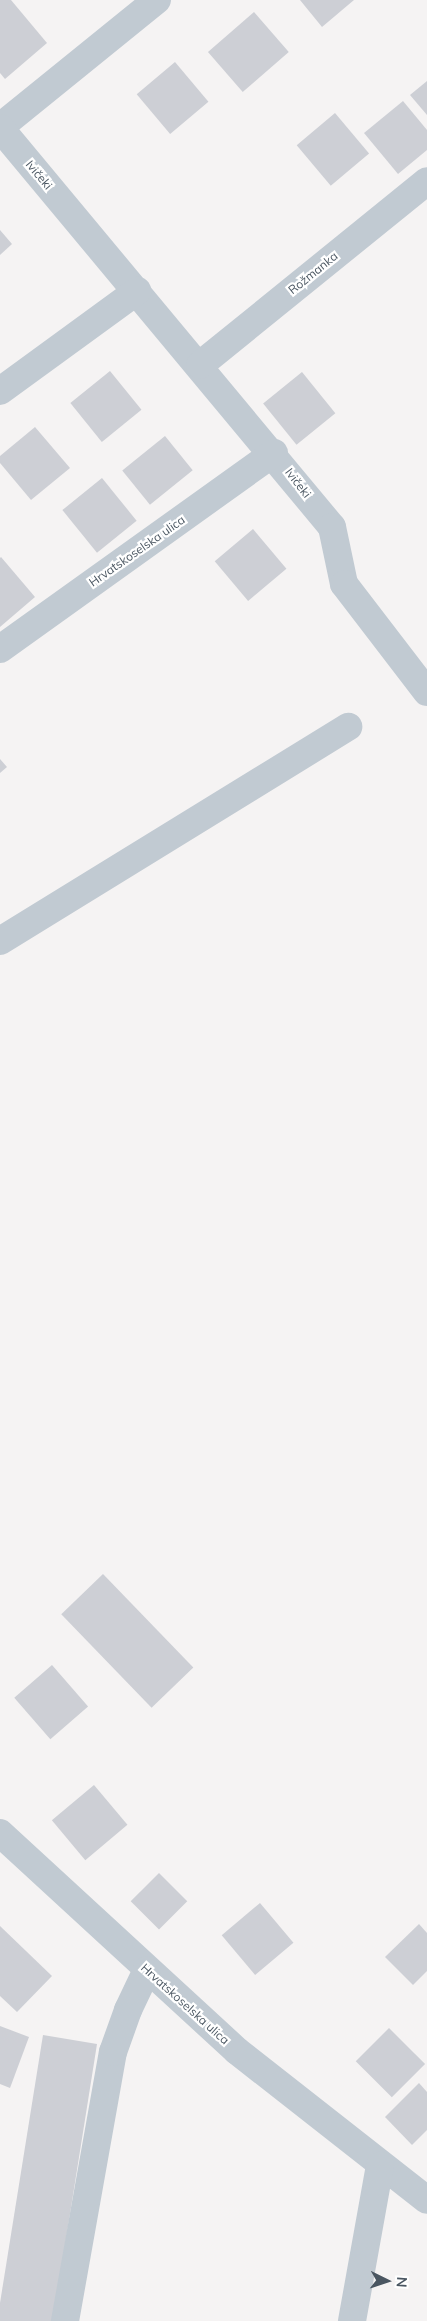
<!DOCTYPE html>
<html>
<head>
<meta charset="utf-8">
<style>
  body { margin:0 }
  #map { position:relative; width:427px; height:2321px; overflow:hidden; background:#f5f3f3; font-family:Mulish,sans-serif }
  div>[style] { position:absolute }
  .building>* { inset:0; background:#cdcfd5; transform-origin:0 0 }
  .minor>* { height:28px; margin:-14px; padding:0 14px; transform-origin:14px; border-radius:14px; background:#c1cad2 }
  span { translate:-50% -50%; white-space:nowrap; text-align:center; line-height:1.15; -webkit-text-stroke:4.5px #fff; paint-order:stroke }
  .street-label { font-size:12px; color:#4a5661 }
  .north { position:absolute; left:362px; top:2256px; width:50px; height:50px; -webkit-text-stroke:4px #fff; paint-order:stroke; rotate:94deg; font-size:14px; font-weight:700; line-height:20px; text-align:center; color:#4a5661 }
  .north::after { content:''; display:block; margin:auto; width:18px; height:22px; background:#4a5661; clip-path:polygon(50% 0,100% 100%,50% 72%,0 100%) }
</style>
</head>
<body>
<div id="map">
  <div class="building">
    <div style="clip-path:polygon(0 0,11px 0,47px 43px,5px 79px,0 73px)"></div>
    <div style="clip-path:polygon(300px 0,354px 0,322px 27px)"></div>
    <div style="left:254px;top:12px;width:53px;height:61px;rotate:49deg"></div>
    <div style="left:175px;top:62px;width:52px;height:50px;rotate:50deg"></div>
    <div style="clip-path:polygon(427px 81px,427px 115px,410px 95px)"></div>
    <div style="clip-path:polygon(403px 101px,427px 130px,427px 150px,398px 174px,364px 133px)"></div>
    <div style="left:335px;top:113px;width:53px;height:50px;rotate:50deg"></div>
    <div style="clip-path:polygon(0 230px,12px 244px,0 255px)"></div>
    <div style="left:110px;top:371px;width:50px;height:51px;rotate:51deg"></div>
    <div style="left:302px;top:372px;width:53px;height:50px;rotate:51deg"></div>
    <div style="clip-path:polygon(35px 427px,70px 468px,31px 500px,0 463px,0 456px)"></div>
    <div style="left:165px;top:436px;width:44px;height:55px;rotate:51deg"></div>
    <div style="left:102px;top:478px;width:55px;height:51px;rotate:51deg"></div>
    <div style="left:253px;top:529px;width:52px;height:50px;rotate:50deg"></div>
    <div style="clip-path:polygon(1px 557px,35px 597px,0 627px,0 558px)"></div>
    <div style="clip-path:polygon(0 759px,7px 767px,0 773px)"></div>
    <div style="left:103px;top:1574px;width:130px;height:58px;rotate:46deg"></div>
    <div style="left:52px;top:1665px;width:55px;height:50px;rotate:49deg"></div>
    <div style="left:94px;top:1785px;width:52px;height:55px;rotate:50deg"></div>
    <div style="left:159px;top:1873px;width:40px;height:40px;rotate:45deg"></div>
    <div style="left:260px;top:1903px;width:52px;height:50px;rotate:50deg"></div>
    <div style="clip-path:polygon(419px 1924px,427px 1933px,427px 1971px,413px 1985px,385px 1957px)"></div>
    <div style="clip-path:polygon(0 1926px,52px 1976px,17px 2012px,0 1996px)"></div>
    <div style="clip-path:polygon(0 2026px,29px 2037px,10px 2088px,0 2084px)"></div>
    <div style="left:389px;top:2028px;width:51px;height:47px;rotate:45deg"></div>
    <div style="clip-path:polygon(43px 2035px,97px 2044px,53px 2321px,0 2321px,0 2303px)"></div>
    <div style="clip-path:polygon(419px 2083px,427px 2092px,427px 2130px,412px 2145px,385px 2117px)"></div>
  </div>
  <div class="minor">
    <div style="left:0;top:127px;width:202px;rotate:-39deg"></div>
    <div style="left:0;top:128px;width:519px;rotate:50.24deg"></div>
    <div style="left:332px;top:527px;width:58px;rotate:78.1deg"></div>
    <div style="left:344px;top:584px;width:136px;rotate:52.5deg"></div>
    <div style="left:200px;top:365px;width:292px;rotate:-39deg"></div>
    <div style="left:0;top:391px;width:170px;rotate:-36.1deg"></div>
    <div style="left:0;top:649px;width:337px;rotate:-35.6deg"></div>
    <div style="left:0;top:941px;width:409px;rotate:-31.6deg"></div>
    <div style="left:0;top:1833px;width:322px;rotate:42.6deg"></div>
    <div style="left:237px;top:2051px;width:241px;rotate:38.1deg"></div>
    <div style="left:65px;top:2321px;width:273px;rotate:-79.9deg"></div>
    <div style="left:113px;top:2052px;width:45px;rotate:-70.3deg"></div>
    <div style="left:128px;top:2010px;width:44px;rotate:-64.6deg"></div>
    <div style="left:352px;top:2321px;width:158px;rotate:-79.8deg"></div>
  </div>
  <div class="street-label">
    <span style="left:39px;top:175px;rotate:50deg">Ivičeki</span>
    <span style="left:313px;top:273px;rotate:-39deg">Rožmanka</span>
    <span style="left:298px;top:483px;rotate:52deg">Ivičeki</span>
    <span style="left:137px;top:551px;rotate:-35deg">Hrvatskoselska ulica</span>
    <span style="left:185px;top:2004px;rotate:42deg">Hrvatskoselska ulica</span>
  </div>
  <div class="north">N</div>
</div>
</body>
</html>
